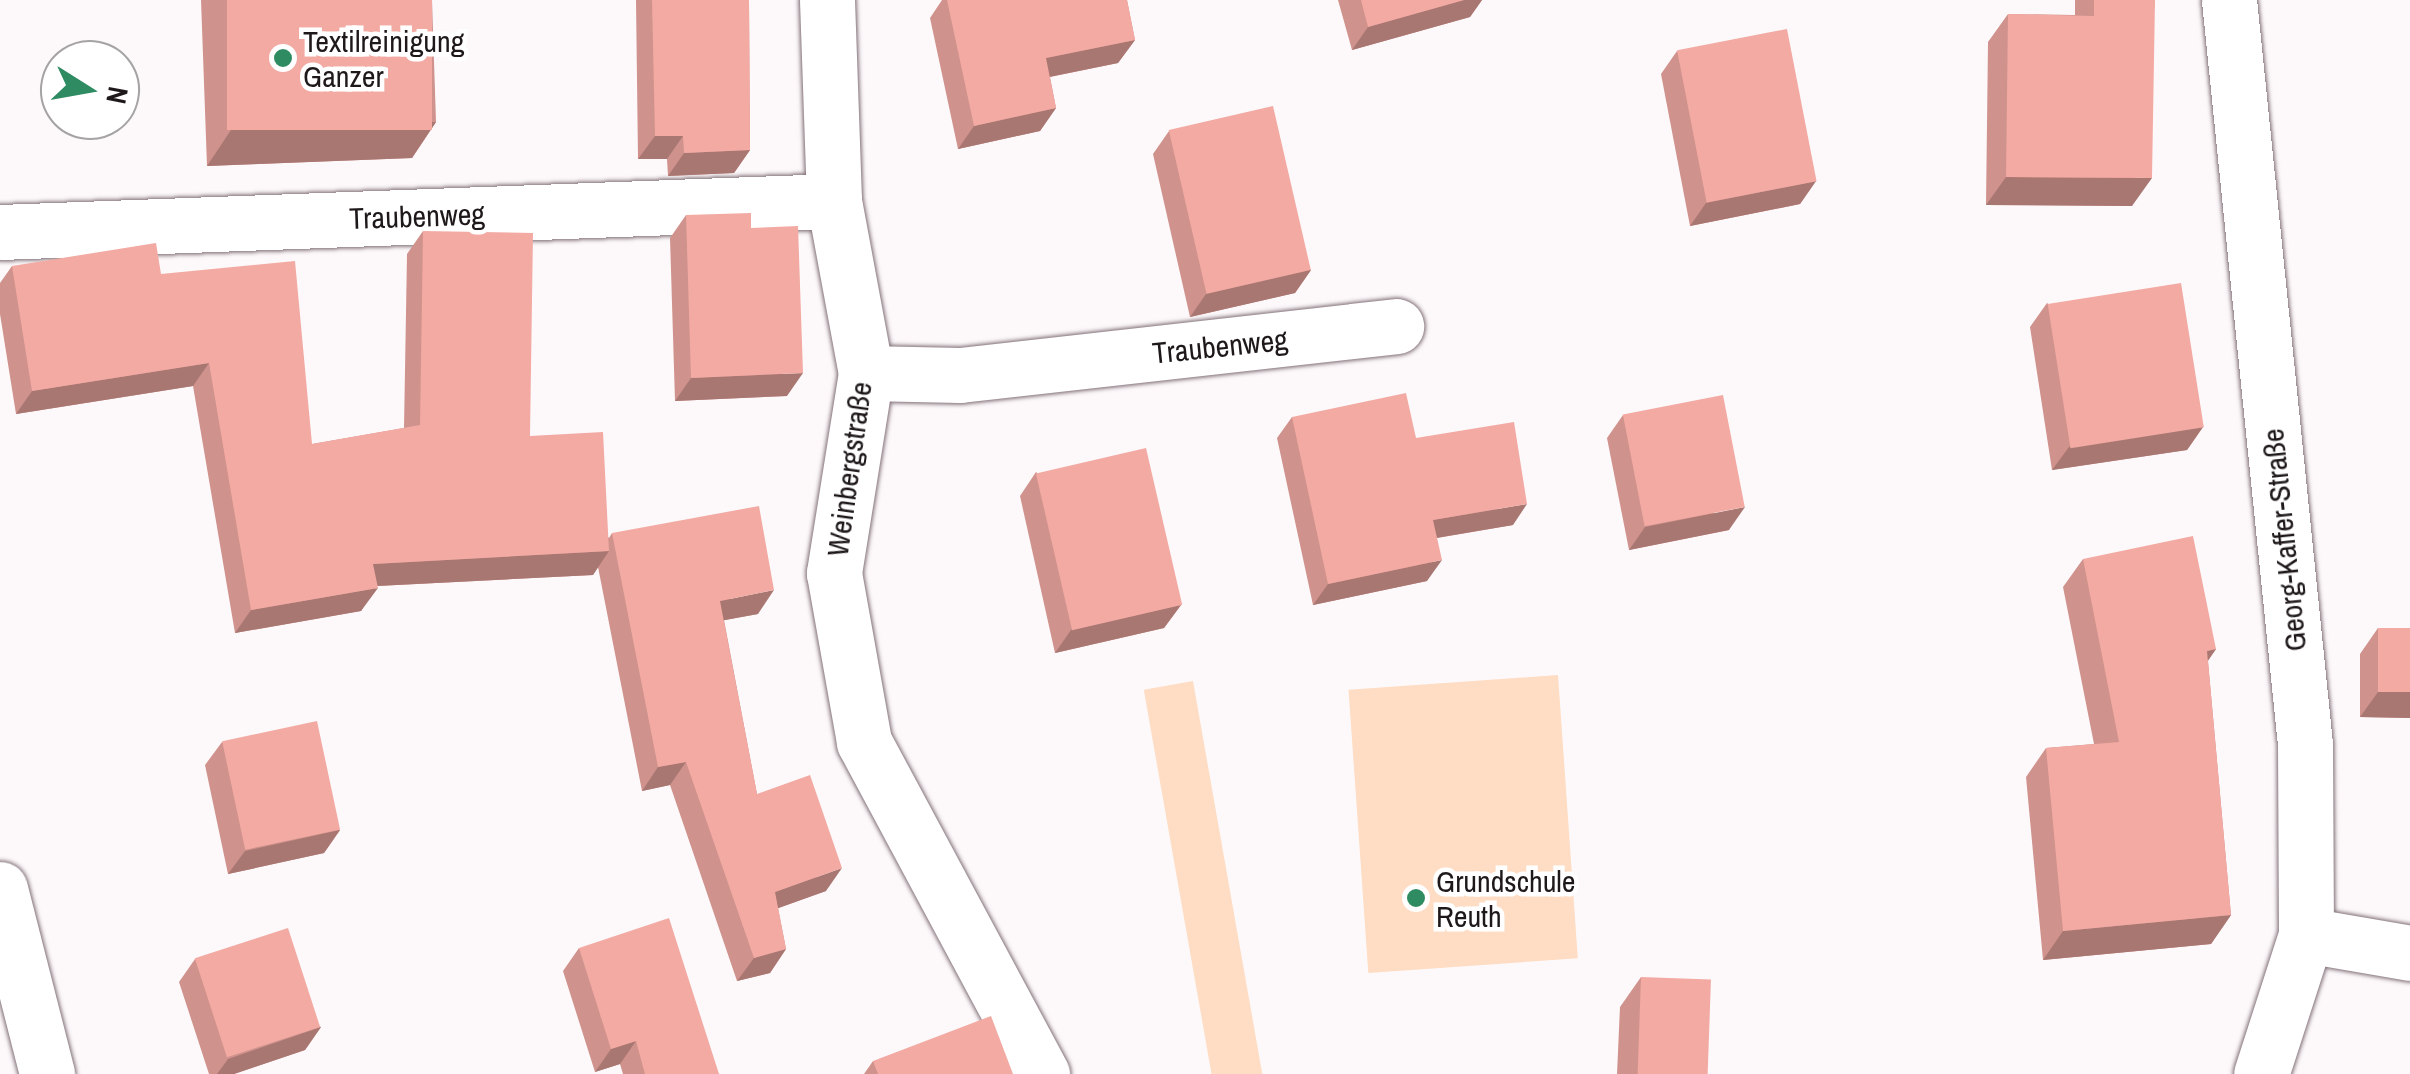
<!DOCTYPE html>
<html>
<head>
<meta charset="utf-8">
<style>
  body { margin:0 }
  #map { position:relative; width:2410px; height:1074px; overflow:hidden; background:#fdf9fb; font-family:"Archivo Narrow",sans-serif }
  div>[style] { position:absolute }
  .green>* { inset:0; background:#feddc4; transform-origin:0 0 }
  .roads { filter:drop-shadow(0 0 2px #837279) drop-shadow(0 0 2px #837279) }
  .street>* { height:55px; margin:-27.5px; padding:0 27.5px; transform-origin:27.5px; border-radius:27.5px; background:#fff }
  .primary>* { height:55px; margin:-27.5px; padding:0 27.5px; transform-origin:27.5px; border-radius:27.5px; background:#fff }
  .wall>* { inset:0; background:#d0928c }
  .shaded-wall>* { inset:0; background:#a97772 }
  .building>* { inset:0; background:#f2aaa3; transform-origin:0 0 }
  .dots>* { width:28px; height:28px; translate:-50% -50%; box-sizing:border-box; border:5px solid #fff; border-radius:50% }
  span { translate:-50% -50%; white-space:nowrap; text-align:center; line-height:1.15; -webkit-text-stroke:9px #fff; paint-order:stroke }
  .poi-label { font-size:30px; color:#1e181a }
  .left { translate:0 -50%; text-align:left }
  .street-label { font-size:30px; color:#1e181a }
  .north { position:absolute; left:40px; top:40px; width:100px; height:100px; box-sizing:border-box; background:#fff; border:2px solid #a5a3a3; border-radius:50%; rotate:101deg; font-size:28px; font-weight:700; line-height:40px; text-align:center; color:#1e181a }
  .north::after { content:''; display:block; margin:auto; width:35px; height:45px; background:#2f8b61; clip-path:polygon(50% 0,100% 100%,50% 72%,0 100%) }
</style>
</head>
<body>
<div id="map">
  <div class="green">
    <div style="left:1558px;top:675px;width:284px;height:210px;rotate:86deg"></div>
    <div style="left:1193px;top:681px;width:399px;height:50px;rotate:80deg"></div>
  </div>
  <div class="roads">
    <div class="street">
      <div style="left:827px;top:0;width:201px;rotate:88deg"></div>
      <div style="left:834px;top:201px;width:175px;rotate:79.5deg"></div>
      <div style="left:866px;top:373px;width:203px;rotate:99.1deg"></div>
      <div style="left:834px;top:573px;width:172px;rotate:79.9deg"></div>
      <div style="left:864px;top:742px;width:377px;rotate:61.8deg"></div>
      <div style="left:2229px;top:0;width:748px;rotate:84.17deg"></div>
      <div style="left:2305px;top:744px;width:191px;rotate:89.7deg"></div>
      <div style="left:2306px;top:935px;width:146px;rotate:107.9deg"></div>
      <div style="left:0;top:232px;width:835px;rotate:-2.13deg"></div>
      <div style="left:866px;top:373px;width:94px;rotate:1.2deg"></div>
      <div style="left:960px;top:375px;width:439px;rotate:-6.4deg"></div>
      <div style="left:2306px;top:935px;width:106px;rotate:9.8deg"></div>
    </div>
    <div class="primary">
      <div style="left:0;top:889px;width:191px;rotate:75.7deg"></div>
    </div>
  </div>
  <div class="wall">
    <div style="clip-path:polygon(201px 0,432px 0,436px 122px,412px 158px,207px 166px)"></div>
    <div style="clip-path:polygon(636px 0,749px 0,750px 150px,734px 173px,668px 176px,667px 159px,638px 159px)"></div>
    <div style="clip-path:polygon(942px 0,1127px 0,1135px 40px,1118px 63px,1050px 77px,1056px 108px,1040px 131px,958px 149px,930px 18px)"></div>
    <div style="clip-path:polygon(1338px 0,1482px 0,1470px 17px,1352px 50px)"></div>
    <div style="clip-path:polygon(2075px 0,2155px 0,2132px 206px,1986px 205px,1988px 42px,2008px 14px,2075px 15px)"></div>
    <div style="clip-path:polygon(1677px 51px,1816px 181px,1800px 204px,1690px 226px,1661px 74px)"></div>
    <div style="clip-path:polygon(1169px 131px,1311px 270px,1295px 293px,1190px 317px,1153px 154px)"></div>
    <div style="clip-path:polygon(686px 215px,751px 228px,787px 396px,675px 401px,670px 238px)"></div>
    <div style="clip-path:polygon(423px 231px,530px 436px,609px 538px,612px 533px,758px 614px,724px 620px,757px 794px,826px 891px,778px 908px,786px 949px,770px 973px,737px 981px,670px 785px,642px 791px,598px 567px,593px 575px,377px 586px,361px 611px,235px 633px,193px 386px,16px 414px,0 314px,0 283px,12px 266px,161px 274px,312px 444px,404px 428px,407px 254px)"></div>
    <div style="clip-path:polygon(2047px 303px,2203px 427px,2187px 450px,2052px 470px,2030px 327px)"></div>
    <div style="clip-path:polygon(1623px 415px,1729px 530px,1629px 550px,1607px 438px)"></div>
    <div style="clip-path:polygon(1292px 417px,1416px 438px,1513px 525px,1437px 538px,1427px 581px,1313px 605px,1277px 438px)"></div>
    <div style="clip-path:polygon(1036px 472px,1181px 605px,1164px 628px,1055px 653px,1020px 496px)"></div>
    <div style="clip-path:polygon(2083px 559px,2216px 649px,2208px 661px,2231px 915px,2211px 944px,2043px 960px,2026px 777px,2046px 748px,2094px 744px,2063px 587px)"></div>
    <div style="clip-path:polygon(2378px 628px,2410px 718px,2360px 717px,2360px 654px)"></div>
    <div style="clip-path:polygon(222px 742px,340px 830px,324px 853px,228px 874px,205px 765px)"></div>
    <div style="clip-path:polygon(579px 948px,719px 1074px,623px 1074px,620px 1064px,595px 1072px,563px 971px)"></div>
    <div style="clip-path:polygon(195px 959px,321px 1027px,305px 1050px,234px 1074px,209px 1074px,179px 982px)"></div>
    <div style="clip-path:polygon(1641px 977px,1706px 1074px,1617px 1074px,1620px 1007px)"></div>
    <div style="clip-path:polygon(873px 1061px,1013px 1074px,864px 1074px)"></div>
  </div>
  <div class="shaded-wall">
    <div style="clip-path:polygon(1464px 0,1482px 0,1470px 17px,1352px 50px,1368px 27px)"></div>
    <div style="clip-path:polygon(1135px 40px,1118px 63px,1029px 81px,1046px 58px)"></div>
    <div style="clip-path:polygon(1056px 108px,1040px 131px,958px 149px,974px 126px)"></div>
    <div style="clip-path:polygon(436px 122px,412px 158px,207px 166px,231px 130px)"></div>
    <div style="clip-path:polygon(655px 136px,683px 136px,667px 159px,638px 159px)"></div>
    <div style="clip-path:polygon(750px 150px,734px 173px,668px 176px,684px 153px)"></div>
    <div style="clip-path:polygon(2006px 177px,2152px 178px,2132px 206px,1986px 205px)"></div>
    <div style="clip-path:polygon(1816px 181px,1800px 204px,1690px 226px,1706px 203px)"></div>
    <div style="clip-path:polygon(1311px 270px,1295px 293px,1190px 317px,1206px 294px)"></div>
    <div style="clip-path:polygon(209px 363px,193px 386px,16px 414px,32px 391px)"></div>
    <div style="clip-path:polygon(803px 373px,787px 396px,675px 401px,691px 378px)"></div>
    <div style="clip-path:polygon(2203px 427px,2187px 450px,2052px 470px,2069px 447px)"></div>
    <div style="clip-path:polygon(1527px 504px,1513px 525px,1418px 541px,1433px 520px)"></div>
    <div style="clip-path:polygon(1745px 507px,1729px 530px,1629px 550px,1645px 527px)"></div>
    <div style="clip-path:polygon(609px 551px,593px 575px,357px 587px,373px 564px)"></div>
    <div style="clip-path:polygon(1442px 560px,1427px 581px,1313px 605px,1328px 584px)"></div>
    <div style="clip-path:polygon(378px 588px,361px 611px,235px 633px,251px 610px)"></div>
    <div style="clip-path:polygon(774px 590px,758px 614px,704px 624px,720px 601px)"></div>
    <div style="clip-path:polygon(1181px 605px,1164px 628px,1055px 653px,1071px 630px)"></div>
    <div style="clip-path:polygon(2216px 649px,2196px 677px,2207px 651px)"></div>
    <div style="clip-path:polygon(2378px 692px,2410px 692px,2410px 718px,2360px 717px)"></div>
    <div style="clip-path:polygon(686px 762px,670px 785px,642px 791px,658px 767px)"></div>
    <div style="clip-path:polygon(340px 830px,324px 853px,228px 874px,245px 851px)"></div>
    <div style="clip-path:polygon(842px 868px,826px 891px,759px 915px,775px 892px)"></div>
    <div style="clip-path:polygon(2231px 915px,2211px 944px,2043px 960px,2063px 931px)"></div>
    <div style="clip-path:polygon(786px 949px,770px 973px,737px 981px,754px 958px)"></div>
    <div style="clip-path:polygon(321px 1027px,305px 1050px,234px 1074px,217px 1074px,228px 1059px)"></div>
    <div style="clip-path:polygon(636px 1041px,620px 1064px,595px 1072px,611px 1049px)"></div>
  </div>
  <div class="building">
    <div style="left:227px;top:0;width:205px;height:130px"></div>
    <div style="clip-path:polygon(652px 0,749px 0,750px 150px,684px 153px,683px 136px,655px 136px)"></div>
    <div style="clip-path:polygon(947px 0,1127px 0,1135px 40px,1046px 58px,1056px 108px,974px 126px)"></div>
    <div style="clip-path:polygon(1361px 0,1464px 0,1368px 27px)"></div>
    <div style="clip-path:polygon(2094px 0,2155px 0,2152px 178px,2006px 177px,2008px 14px,2094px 16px)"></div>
    <div style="left:1787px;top:29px;width:155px;height:112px;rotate:79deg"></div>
    <div style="left:1273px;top:106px;width:168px;height:107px;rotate:77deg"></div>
    <div style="clip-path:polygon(751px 213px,751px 228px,798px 226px,803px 373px,691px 378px,686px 215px)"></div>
    <div style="clip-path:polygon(423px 231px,533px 233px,530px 436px,603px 432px,609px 551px,373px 564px,378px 588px,251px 610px,209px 363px,32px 391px,12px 266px,156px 243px,161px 274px,295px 261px,312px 444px,420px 425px)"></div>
    <div style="left:2181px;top:283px;width:146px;height:135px;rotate:81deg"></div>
    <div style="clip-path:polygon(1406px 393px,1416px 438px,1514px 422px,1527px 504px,1433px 520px,1442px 560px,1328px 584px,1292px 417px)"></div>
    <div style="left:1723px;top:395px;width:114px;height:102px;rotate:79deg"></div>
    <div style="left:1146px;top:448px;width:161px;height:113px;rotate:77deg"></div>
    <div style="clip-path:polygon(759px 506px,774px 590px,720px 601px,757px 794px,810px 775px,842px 868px,775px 892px,786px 949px,754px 958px,686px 762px,658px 767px,612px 533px)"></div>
    <div style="clip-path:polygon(2193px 536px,2216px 649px,2207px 651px,2231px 915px,2063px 931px,2046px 748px,2119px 742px,2083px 559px)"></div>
    <div style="left:2378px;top:628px;width:32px;height:64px"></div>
    <div style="left:317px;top:721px;width:111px;height:97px;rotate:78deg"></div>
    <div style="clip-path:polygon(669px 918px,719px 1074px,645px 1074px,636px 1041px,611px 1049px,579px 948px)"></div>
    <div style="left:288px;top:928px;width:104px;height:98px;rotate:72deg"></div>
    <div style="left:1641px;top:977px;width:70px;height:97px;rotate:2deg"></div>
    <div style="clip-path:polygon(991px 1016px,1013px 1074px,878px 1074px,873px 1061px)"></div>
  </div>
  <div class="dots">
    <div style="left:283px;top:58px;background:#2f8b61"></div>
    <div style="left:1416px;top:898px;background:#2f8b61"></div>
  </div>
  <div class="poi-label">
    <span class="left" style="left:303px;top:58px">Textilreinigung<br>Ganzer</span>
    <span class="left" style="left:1436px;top:898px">Grundschule<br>Reuth</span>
  </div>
  <div class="street-label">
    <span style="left:417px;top:216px;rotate:-2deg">Traubenweg</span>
    <span style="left:1220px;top:346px;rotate:-6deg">Traubenweg</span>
    <span style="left:849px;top:469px;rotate:-82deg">Weinbergstraße</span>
    <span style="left:2284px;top:540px;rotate:-96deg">Georg-Kaffer-Straße</span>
  </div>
  <div class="north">N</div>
</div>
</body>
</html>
